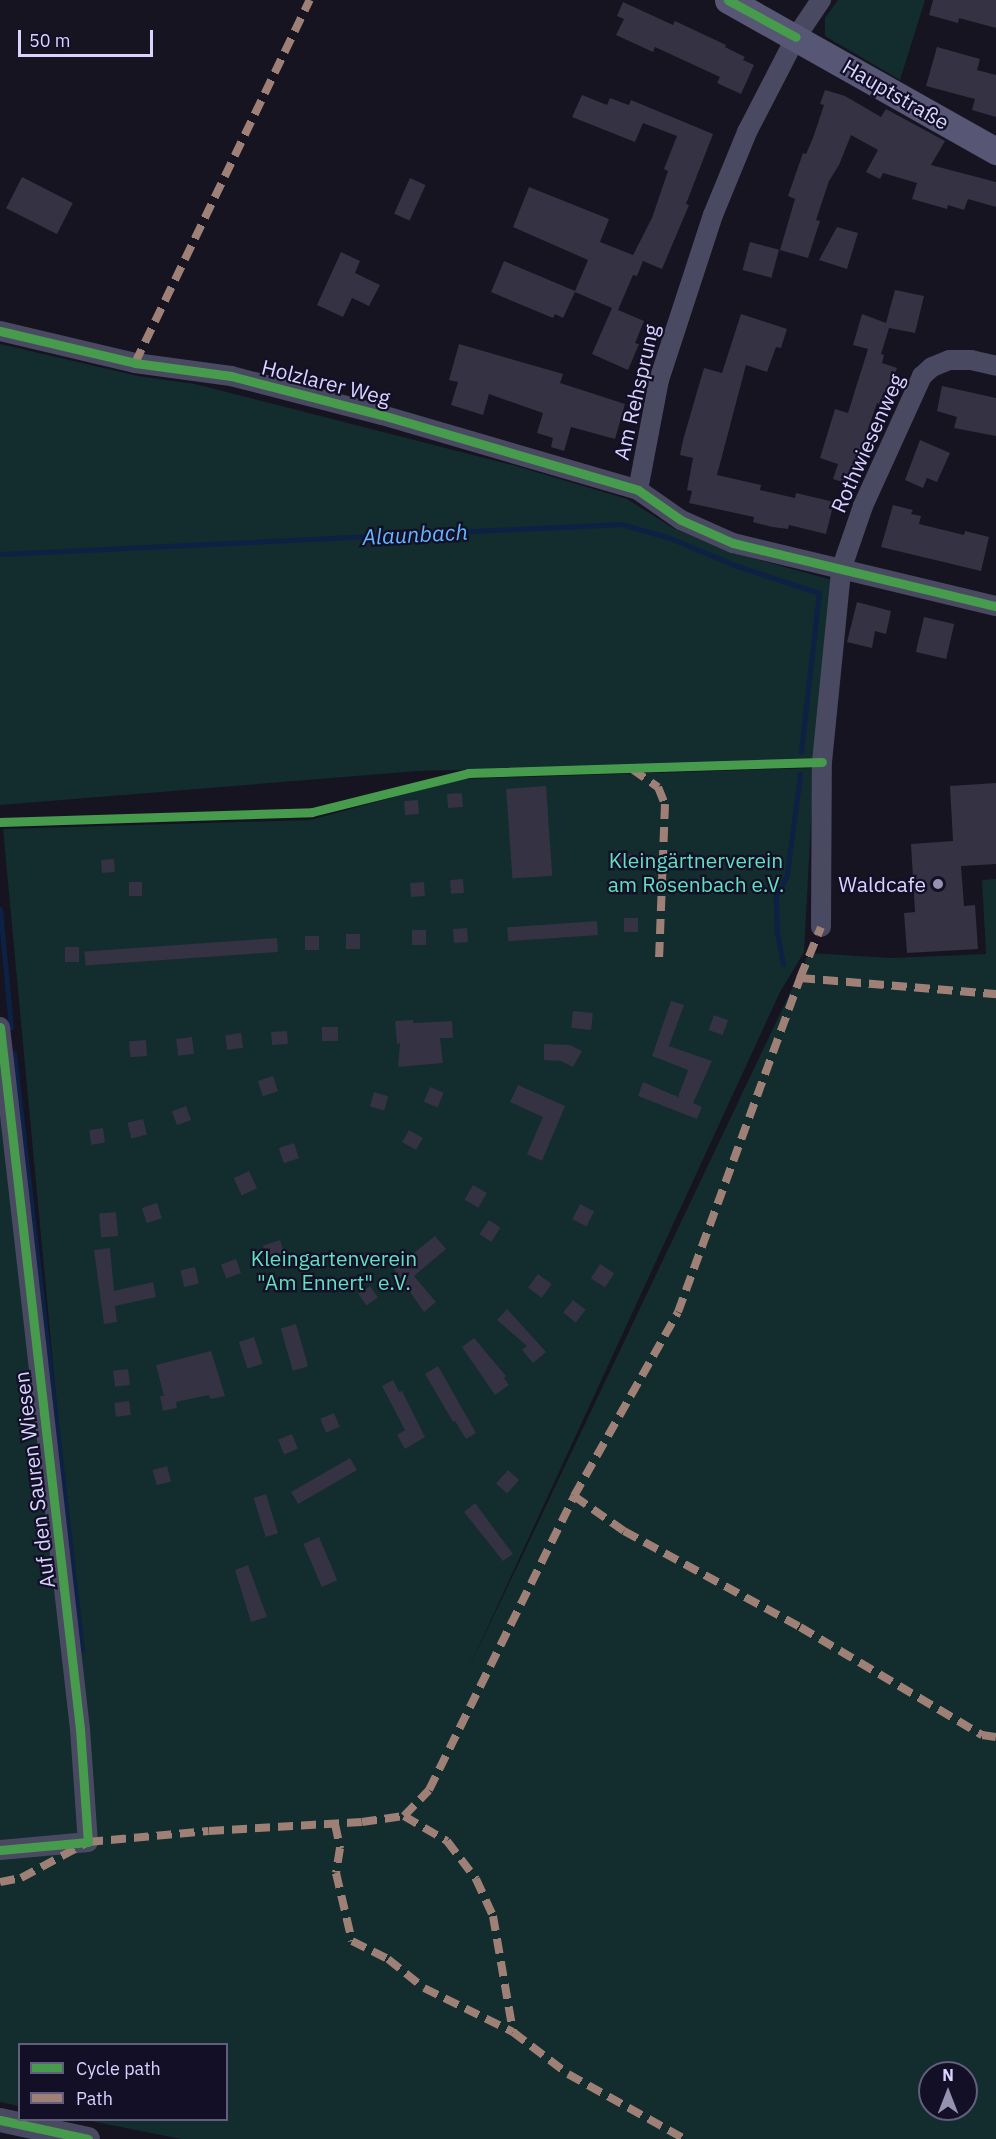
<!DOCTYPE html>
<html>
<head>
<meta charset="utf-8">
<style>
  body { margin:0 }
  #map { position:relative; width:996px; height:2139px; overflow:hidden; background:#161421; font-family:"IBM Plex Sans",sans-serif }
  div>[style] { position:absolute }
  .green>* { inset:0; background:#132c2d }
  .stream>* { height:5px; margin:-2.5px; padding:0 2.5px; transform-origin:2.5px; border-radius:2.5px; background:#0d2144 }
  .building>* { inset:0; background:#343243; transform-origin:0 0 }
  .minor>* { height:20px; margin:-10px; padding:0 10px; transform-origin:10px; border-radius:10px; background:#4a4962 }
  .tertiary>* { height:24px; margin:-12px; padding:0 12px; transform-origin:12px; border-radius:12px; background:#4a4962 }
  .secondary>* { height:27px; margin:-13.5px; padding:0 13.5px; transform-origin:13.5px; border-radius:13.5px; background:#575674 }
  .quiet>* { height:8px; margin-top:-4px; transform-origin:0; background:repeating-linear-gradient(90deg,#9e8076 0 15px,transparent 0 23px) }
  .cycleway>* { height:9px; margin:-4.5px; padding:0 4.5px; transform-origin:4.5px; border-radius:4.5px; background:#469c4c }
  .dots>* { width:16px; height:16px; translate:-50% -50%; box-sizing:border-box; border:3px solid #130f26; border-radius:50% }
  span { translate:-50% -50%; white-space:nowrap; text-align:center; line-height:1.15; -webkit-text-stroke:4.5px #130f26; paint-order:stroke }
  .street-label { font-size:21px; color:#d9d4ff }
  .park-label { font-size:21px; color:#5fe0c0 }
  .poi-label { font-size:21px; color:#d9d4ff }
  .right { translate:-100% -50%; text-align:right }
  .water-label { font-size:22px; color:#62b6ff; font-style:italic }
  .legend { position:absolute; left:18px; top:2043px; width:210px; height:78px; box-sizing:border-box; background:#130f26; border:2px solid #625e7d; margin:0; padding:8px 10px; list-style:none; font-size:18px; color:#d9d4ff }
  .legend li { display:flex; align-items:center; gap:12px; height:30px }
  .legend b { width:30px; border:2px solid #625e7d }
  .north { position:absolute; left:918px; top:2061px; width:60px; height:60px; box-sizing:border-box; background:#130f26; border:2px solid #625e7d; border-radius:50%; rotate:0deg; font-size:16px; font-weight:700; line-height:24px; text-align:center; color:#d9d4ff }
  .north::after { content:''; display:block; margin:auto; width:21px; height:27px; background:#9591b1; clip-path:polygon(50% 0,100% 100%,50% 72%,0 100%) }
  .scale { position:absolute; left:18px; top:30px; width:135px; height:27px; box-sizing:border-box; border:3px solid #d9d4ff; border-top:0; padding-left:8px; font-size:18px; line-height:21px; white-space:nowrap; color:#d9d4ff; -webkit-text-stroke:4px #130f26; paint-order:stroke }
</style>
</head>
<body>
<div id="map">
  <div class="green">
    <div style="clip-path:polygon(838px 0,925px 0,900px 80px,825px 36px,825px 18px)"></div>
    <div style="clip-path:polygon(0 344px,138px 376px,195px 384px,516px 466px,627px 499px,673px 528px,730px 552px,832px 580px,829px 760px,418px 771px,0 805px)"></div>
    <div style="clip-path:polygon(evenodd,814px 768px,804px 952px,780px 992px,466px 1674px,809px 953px,891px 958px,986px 954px,982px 880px,996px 879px,996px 2139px,181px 2139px,86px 2120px,226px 2120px,226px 2044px,20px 2044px,19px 2106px,0 2102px,0 1854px,89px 1845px,90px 1761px,3px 829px,310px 820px,461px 779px,814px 768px,930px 2073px,966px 2073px,966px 2109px,930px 2109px,930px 2073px)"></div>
    <div style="clip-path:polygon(0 1109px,86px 1840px,0 1848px)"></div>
  </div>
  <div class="stream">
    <div style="left:0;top:554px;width:622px;rotate:-2.77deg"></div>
    <div style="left:621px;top:524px;width:51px;rotate:15.9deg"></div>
    <div style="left:670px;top:538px;width:73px;rotate:22.7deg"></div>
    <div style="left:737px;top:566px;width:86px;rotate:18.2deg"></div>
    <div style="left:819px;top:593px;width:160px;rotate:96.5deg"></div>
    <div style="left:0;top:909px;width:119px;rotate:84.7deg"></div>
    <div style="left:783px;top:964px;width:31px;rotate:-101deg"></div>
    <div style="left:777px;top:934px;width:37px;rotate:-92deg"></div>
    <div style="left:776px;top:897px;width:25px;rotate:-64deg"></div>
    <div style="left:787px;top:874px;width:101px;rotate:-82.6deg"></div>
    <div style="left:14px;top:1053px;width:601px;rotate:83.5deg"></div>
  </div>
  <div class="building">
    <div style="clip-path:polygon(933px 0,996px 0,996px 28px,959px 18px,958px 23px,929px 15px)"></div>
    <div style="clip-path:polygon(623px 2px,673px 25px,675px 21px,726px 45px,725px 47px,745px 57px,743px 60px,754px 65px,741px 94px,717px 83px,720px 77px,655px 47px,653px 52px,616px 35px,624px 19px,617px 16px)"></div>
    <div style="clip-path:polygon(937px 47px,980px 59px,977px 70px,996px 75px,996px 117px,972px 110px,975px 99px,926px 86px)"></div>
    <div style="clip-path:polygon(825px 90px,845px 96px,881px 117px,886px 109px,945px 141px,931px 165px,996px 182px,996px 207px,968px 199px,964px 210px,948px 205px,947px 209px,912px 199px,917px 183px,883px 173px,880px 179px,866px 172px,878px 150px,851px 135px,839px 165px,829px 181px,816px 220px,820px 221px,808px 258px,780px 250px,795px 199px,788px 196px,803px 153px,806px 154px,813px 138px,824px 105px,820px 104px)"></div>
    <div style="clip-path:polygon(582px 95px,607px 105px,610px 98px,629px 105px,631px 100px,713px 134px,686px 204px,689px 205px,662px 269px,643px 261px,637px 276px,633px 275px,618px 310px,644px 321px,635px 343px,639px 344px,628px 370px,592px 354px,612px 308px,575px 292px,563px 318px,555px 314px,553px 318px,491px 292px,504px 261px,575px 291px,588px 260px,513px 227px,529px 187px,609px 219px,600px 242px,633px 255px,652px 218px,668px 171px,664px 169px,677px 136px,643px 123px,635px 142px,572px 117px)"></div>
    <div style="left:22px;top:177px;width:57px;height:35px;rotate:27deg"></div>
    <div style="left:410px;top:178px;width:17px;height:39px;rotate:24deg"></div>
    <div style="clip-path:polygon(837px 227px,858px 233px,847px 269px,819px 260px)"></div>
    <div style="left:750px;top:242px;width:30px;height:29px;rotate:15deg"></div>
    <div style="clip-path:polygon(341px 252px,360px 261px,355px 273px,380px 285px,369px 306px,352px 298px,343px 317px,317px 305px)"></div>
    <div style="clip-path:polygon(895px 290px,924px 296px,915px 333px,889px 328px,881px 354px,884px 355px,882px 363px,897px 368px,883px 405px,877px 403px,849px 484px,833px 479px,838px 464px,820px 458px,835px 409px,848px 413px,868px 349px,853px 345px,862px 314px,886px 323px)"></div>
    <div style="clip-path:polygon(741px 314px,787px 329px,781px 348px,776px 347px,767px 372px,746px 365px,717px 475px,761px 485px,760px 490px,795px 498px,796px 493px,834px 502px,826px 534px,789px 525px,788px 529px,772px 527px,753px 522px,754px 517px,689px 503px,692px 491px,687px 490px,693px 458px,680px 455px,683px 440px,704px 368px,722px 373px)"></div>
    <div style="clip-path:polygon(459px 344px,563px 374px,560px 383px,625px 404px,615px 439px,571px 427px,564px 451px,551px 447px,553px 438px,537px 433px,543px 413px,489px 394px,483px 415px,451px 405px,458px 382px,449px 380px)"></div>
    <div style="clip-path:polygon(942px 386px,996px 398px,996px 436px,954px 428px,957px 417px,937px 411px)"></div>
    <div style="clip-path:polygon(920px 440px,950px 453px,937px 482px,927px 478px,923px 488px,905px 480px)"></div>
    <div style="clip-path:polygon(893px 505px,913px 510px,911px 514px,921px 516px,919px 524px,964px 535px,965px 531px,989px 537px,981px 571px,881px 547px)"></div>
    <div style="clip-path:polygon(857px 602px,891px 611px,886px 634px,875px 631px,872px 648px,847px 642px)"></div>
    <div style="left:924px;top:617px;width:31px;height:36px;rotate:13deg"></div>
    <div style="clip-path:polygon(996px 783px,996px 864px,961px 866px,964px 906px,975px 905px,978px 949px,907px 953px,904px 913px,915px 912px,911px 844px,953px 841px,950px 786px)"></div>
    <div style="left:546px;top:786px;width:90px;height:40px;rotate:86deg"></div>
    <div style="left:462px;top:793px;width:14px;height:15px;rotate:86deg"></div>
    <div style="left:418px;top:800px;width:14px;height:14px;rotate:86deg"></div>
    <div style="left:631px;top:854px;width:14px;height:15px;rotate:82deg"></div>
    <div style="left:114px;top:859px;width:13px;height:13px;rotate:86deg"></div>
    <div style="left:463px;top:879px;width:14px;height:13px;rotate:86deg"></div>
    <div style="left:129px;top:882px;width:13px;height:14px"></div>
    <div style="left:424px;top:882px;width:14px;height:14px;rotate:86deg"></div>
    <div style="left:638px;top:918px;width:14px;height:14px;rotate:90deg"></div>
    <div style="left:597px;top:921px;width:14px;height:90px;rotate:86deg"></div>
    <div style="left:467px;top:928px;width:14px;height:14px;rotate:86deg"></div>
    <div style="left:426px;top:930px;width:15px;height:14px;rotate:90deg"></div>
    <div style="left:346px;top:934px;width:14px;height:15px"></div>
    <div style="left:305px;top:936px;width:14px;height:14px"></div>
    <div style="left:277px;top:938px;width:14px;height:193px;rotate:86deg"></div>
    <div style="left:79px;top:947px;width:15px;height:14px;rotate:90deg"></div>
    <div style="clip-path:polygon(671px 1001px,684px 1005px,669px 1046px,712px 1061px,693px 1103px,702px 1107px,697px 1119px,638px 1096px,643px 1082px,678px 1097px,688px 1070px,652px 1056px)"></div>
    <div style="left:573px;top:1011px;width:20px;height:17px;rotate:6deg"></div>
    <div style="left:714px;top:1015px;width:15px;height:16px;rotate:20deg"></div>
    <div style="clip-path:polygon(413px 1020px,413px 1023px,452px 1021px,453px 1038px,440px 1038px,443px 1063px,398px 1067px,400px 1043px,397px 1044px,395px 1021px)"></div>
    <div style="left:322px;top:1027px;width:16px;height:14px"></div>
    <div style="left:287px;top:1031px;width:13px;height:16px;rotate:86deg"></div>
    <div style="left:241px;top:1033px;width:15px;height:16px;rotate:82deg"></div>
    <div style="left:192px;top:1037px;width:17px;height:16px;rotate:83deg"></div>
    <div style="left:146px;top:1040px;width:16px;height:17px;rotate:86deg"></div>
    <div style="clip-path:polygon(544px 1044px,570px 1045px,582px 1051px,573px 1067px,561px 1061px,544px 1060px)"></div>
    <div style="left:273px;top:1076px;width:16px;height:16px;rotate:72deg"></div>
    <div style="clip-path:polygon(518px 1085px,565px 1106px,542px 1161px,527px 1154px,543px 1117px,510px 1102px)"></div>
    <div style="left:430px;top:1087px;width:15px;height:16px;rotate:23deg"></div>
    <div style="left:374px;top:1092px;width:15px;height:15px;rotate:16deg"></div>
    <div style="left:186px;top:1106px;width:15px;height:15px;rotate:70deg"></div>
    <div style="left:143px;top:1119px;width:16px;height:16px;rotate:76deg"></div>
    <div style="left:103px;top:1128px;width:15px;height:14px;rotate:82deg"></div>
    <div style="left:409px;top:1130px;width:16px;height:14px;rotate:30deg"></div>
    <div style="left:294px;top:1143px;width:16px;height:16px;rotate:72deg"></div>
    <div style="left:249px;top:1171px;width:19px;height:17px;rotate:65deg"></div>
    <div style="left:473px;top:1185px;width:16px;height:17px;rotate:30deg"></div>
    <div style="left:157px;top:1203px;width:16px;height:16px;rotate:72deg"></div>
    <div style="left:580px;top:1204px;width:16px;height:17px;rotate:27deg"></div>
    <div style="left:116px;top:1212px;width:24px;height:17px;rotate:85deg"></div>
    <div style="left:489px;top:1220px;width:14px;height:17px;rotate:34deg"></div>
    <div style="clip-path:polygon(435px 1236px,446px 1249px,414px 1276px,436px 1302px,424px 1312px,394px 1269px)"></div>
    <div style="left:280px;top:1240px;width:16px;height:18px;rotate:72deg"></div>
    <div style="clip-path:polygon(110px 1248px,114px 1291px,153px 1282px,156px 1297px,115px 1306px,117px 1322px,104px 1324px,94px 1250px)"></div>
    <div style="left:236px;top:1259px;width:15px;height:16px;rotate:70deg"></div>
    <div style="left:600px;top:1264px;width:17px;height:17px;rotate:33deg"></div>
    <div style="left:195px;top:1267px;width:17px;height:15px;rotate:77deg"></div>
    <div style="left:538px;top:1274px;width:17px;height:17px;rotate:36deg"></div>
    <div style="left:370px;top:1286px;width:14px;height:14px;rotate:56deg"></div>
    <div style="left:573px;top:1300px;width:16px;height:16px;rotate:38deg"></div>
    <div style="clip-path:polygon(507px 1309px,546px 1352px,533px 1363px,522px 1350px,527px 1346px,497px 1320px)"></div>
    <div style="left:296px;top:1324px;width:44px;height:16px;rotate:74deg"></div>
    <div style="left:254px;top:1337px;width:28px;height:16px;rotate:72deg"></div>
    <div style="clip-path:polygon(474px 1338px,506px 1376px,504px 1378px,509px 1385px,495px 1395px,462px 1347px)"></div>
    <div style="clip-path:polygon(211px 1351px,225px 1396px,210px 1399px,209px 1395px,176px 1402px,177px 1408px,163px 1411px,160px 1396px,164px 1396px,156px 1365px)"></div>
    <div style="clip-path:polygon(438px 1366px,476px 1433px,466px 1439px,455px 1421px,453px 1422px,425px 1374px)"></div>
    <div style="left:128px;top:1369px;width:16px;height:15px;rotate:83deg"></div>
    <div style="clip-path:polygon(393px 1380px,399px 1392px,402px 1391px,425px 1437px,405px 1449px,397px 1435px,405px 1430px,382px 1386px)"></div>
    <div style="left:129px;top:1401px;width:14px;height:15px;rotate:82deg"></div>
    <div style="left:334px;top:1413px;width:15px;height:15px;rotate:67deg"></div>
    <div style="left:292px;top:1434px;width:16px;height:15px;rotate:68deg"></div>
    <div style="left:350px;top:1458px;width:14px;height:68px;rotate:60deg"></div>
    <div style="left:167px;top:1466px;width:16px;height:15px;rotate:75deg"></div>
    <div style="left:508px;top:1470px;width:15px;height:18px;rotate:42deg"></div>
    <div style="left:266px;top:1494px;width:41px;height:13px;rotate:73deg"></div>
    <div style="clip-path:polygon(475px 1503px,513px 1554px,503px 1561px,464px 1512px)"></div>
    <div style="left:319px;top:1537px;width:47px;height:17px;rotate:67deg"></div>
    <div style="clip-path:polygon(248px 1565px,267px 1617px,251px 1622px,235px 1570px)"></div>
  </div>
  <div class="minor">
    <div style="left:0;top:331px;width:139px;rotate:13.3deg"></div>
    <div style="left:135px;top:363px;width:97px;rotate:7.7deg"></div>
    <div style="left:231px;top:376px;width:156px;rotate:14.5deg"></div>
    <div style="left:382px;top:415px;width:267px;rotate:16.3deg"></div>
    <div style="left:638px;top:490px;width:52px;rotate:34.9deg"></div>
    <div style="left:681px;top:520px;width:57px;rotate:23.9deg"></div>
    <div style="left:733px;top:543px;width:270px;rotate:13.5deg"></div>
    <div style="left:638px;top:490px;width:112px;rotate:-79.2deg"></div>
    <div style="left:659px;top:380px;width:174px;rotate:-71.9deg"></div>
    <div style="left:713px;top:215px;width:90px;rotate:-67.7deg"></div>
    <div style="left:747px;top:132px;width:107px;rotate:-62.7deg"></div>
    <div style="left:796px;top:37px;width:45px;rotate:-56deg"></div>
    <div style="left:821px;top:927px;width:165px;rotate:-89.7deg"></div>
    <div style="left:822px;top:762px;width:193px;rotate:-84.3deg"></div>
    <div style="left:841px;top:570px;width:68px;rotate:-71deg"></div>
    <div style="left:863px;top:506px;width:143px;rotate:-65.6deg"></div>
    <div style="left:922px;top:376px;width:13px;rotate:-42deg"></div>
    <div style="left:932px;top:367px;width:18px;rotate:-22deg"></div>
    <div style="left:949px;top:360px;width:22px"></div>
    <div style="left:971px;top:360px;width:26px;rotate:13deg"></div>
    <div style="left:0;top:1027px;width:707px;rotate:83.5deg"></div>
    <div style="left:80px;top:1729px;width:113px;rotate:86deg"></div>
    <div style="left:88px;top:1842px;width:88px;rotate:174.8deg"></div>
  </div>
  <div class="tertiary">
    <div style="left:0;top:2120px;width:90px;rotate:12.2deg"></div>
  </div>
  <div class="secondary">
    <div style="left:728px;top:0;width:308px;rotate:29.4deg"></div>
  </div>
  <div class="quiet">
    <div style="left:135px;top:363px;width:403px;rotate:-64.3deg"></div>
    <div style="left:632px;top:769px;width:32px;rotate:35deg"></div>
    <div style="left:658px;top:787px;width:18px;rotate:68deg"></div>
    <div style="left:665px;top:804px;width:154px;rotate:92.2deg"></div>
    <div style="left:800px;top:978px;width:197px;rotate:4.7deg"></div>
    <div style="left:574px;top:1496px;width:61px;rotate:35deg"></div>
    <div style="left:624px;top:1531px;width:200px;rotate:28.6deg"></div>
    <div style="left:800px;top:1627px;width:212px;rotate:30.7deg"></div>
    <div style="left:982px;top:1735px;width:14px;rotate:8deg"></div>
    <div style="left:404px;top:1816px;width:50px;rotate:30.2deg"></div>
    <div style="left:447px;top:1841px;width:48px;rotate:52.7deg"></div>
    <div style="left:476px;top:1879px;width:41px;rotate:65.3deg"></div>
    <div style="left:493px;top:1916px;width:118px;rotate:80.2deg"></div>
    <div style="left:513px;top:2032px;width:69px;rotate:37.4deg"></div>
    <div style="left:568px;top:2074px;width:134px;rotate:29.1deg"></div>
    <div style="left:335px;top:1824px;width:25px;rotate:78deg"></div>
    <div style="left:340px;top:1848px;width:25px;rotate:99deg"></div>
    <div style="left:336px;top:1873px;width:70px;rotate:76.8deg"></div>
    <div style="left:352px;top:1941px;width:40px;rotate:26.6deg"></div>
    <div style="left:388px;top:1959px;width:46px;rotate:38.9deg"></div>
    <div style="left:424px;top:1988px;width:99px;rotate:26.3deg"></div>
    <div style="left:0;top:1882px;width:21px;rotate:-11deg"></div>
    <div style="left:21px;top:1878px;width:76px;rotate:-28.2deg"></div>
    <div style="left:88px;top:1842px;width:121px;rotate:-5.2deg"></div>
    <div style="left:209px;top:1831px;width:153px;rotate:-3.4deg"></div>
    <div style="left:362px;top:1822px;width:42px;rotate:-8.1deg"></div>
    <div style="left:404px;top:1816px;width:36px;rotate:-46deg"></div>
    <div style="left:429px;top:1790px;width:328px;rotate:-63.7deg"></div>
    <div style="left:574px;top:1496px;width:211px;rotate:-60.5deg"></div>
    <div style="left:678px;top:1312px;width:356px;rotate:-69.9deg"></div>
    <div style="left:800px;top:978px;width:55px;rotate:-67.6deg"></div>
  </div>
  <div class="cycleway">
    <div style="left:728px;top:0;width:77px;rotate:28.6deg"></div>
    <div style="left:0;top:331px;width:139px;rotate:13.3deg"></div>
    <div style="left:135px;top:363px;width:97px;rotate:7.7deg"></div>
    <div style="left:231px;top:376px;width:156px;rotate:14.5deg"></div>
    <div style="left:382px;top:415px;width:267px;rotate:16.3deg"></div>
    <div style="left:638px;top:490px;width:52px;rotate:34.9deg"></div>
    <div style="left:681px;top:520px;width:57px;rotate:23.9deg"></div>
    <div style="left:733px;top:543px;width:270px;rotate:13.5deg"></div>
    <div style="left:0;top:822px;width:312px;rotate:-1.8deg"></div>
    <div style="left:312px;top:812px;width:161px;rotate:-14deg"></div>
    <div style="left:468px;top:773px;width:354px;rotate:-1.8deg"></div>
    <div style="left:0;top:1027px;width:707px;rotate:83.5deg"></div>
    <div style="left:80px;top:1729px;width:113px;rotate:86deg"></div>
    <div style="left:88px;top:1842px;width:88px;rotate:174.8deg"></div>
    <div style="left:0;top:2120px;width:90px;rotate:12.2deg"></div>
  </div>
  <div class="dots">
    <div style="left:938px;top:884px;background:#9591b1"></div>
  </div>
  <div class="street-label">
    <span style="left:896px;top:94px;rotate:30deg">Hauptstraße</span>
    <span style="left:326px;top:382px;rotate:14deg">Holzlarer Weg</span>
    <span style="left:636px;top:392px;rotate:-77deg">Am Rehsprung</span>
    <span style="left:867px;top:443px;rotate:-66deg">Rothwiesenweg</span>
    <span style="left:34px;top:1480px;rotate:-97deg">Auf den Sauren Wiesen</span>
  </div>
  <div class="park-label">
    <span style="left:696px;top:872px">Kleingärtnerverein<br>am Rosenbach e.V.</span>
    <span style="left:334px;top:1270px">Kleingartenverein<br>"Am Ennert" e.V.</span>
  </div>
  <div class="poi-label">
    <span class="right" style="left:926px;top:884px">Waldcafe</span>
  </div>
  <div class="water-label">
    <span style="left:415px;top:534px;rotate:-3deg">Alaunbach</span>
  </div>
  <ul class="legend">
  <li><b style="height:8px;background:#469c4c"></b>Cycle path</li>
  <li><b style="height:8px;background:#9e8076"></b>Path</li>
  </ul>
  <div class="north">N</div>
  <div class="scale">50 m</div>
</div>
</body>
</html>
